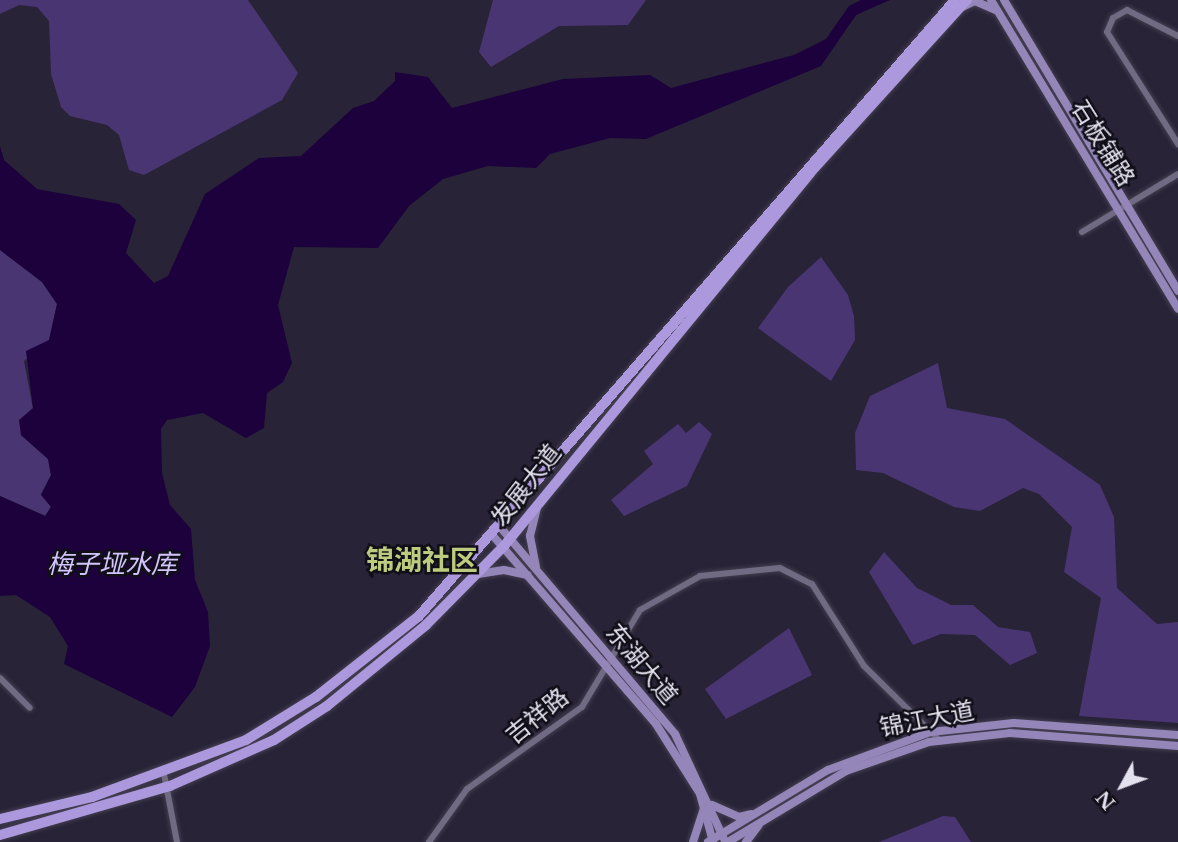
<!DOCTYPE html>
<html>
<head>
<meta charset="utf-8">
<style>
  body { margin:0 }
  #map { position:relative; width:1178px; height:842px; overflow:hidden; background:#282337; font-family:"Libre Baskerville","Noto Sans SC",serif }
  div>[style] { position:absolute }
  .green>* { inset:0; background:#4a3573 }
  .water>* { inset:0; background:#1c013d }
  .roads { filter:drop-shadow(0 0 2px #443e50) drop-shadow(0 0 2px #443e50) }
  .minor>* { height:6px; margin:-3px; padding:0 3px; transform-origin:3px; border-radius:3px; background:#706a82 }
  .major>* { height:8px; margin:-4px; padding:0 4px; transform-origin:4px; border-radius:4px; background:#9486b9 }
  .highway>* { height:10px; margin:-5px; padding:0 5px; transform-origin:5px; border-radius:5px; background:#ac99dd }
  span { translate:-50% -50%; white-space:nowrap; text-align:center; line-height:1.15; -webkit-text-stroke:5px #100e17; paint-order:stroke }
  .street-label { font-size:24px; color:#e4e1ef }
  .water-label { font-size:26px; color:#d3c3fd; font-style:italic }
  .quarter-label { font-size:28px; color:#bdcb7f; font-weight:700 }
  .north { position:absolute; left:1087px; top:751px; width:70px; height:70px; -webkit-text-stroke:5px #100e17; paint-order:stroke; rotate:229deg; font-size:19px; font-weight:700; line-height:28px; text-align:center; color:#e4e1ef }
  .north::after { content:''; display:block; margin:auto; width:24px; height:32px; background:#e4e1ef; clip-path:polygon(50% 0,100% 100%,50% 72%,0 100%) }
</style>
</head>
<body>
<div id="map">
  <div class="green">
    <div style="clip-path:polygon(0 0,248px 0,298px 73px,282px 100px,144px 175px,129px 170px,119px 135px,107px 125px,70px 116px,61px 107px,51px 74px,49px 21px,37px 7px,19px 5px,0 14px)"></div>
    <div style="clip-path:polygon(493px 0,646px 0,628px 25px,559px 26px,491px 67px,479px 52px)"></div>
    <div style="clip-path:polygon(0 250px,42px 282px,57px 304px,49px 340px,24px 361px,33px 409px,21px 435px,48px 459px,51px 475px,41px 494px,51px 506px,46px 516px,0 496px)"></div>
    <div style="clip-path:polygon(821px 257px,848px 295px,854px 316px,855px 340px,831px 381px,758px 328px,788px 287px)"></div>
    <div style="clip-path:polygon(938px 363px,947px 408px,1005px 419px,1100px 485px,1114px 517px,1117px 588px,1157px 624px,1178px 622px,1178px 723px,1079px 716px,1101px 598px,1064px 572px,1072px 527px,1039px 494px,1023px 488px,980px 511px,954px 507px,883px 473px,856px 470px,855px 433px,870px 396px)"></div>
    <div style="clip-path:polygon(699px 422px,712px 434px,687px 486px,624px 516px,611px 500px,653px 464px,644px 451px,678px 424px,686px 433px)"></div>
    <div style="clip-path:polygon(884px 552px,917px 588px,951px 605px,973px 605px,998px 627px,1030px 632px,1037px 653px,1010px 665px,975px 635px,941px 634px,913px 645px,869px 572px)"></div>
    <div style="clip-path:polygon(789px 628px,812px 675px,726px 719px,705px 689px)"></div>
    <div style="clip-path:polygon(943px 816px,955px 817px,971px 842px,879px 842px)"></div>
  </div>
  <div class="water">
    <div style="clip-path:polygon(861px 0,890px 0,856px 15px,821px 66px,646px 139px,610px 138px,550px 154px,536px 168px,488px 166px,443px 179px,409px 206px,378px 248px,294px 247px,278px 305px,292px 363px,283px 382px,267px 393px,264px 428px,246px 438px,203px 413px,167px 420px,161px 429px,162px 473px,170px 505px,191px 529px,195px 580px,208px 612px,210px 646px,195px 687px,172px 717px,64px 664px,68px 646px,50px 617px,16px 595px,0 596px,0 496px,45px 516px,51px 507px,41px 495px,51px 475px,48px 459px,21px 435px,19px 420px,33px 408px,26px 351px,49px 340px,57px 304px,42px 282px,0 250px,0 146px,4px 160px,37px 189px,119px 204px,136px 220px,126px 253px,154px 283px,168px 276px,205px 194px,259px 158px,301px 156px,353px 108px,374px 101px,395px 81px,395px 72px,428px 77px,452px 108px,563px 79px,650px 75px,671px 88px,794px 55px,826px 39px,849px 6px)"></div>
  </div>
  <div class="roads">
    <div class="minor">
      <div style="left:1178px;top:36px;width:57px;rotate:-153deg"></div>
      <div style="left:1127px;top:10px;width:16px;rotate:150deg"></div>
      <div style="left:1113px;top:18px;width:15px;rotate:113deg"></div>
      <div style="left:1107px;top:32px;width:133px;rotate:57.6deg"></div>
      <div style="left:1082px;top:232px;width:112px;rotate:-31.1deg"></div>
      <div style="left:0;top:678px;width:42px;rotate:45deg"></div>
      <div style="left:164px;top:774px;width:69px;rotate:79.2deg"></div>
      <div style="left:429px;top:842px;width:65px;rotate:-54.4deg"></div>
      <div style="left:467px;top:789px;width:141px;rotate:-35.5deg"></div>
      <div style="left:582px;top:707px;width:113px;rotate:-59.1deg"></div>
      <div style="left:640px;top:610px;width:69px;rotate:-29.5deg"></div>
      <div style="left:700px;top:576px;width:80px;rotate:-5.7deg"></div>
      <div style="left:780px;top:568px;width:36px;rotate:27deg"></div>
      <div style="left:812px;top:584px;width:97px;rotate:57.6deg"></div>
      <div style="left:864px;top:666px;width:107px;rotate:44.6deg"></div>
    </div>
    <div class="major">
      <div style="left:991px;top:0;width:361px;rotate:58.8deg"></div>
      <div style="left:1004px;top:0;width:339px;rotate:59.1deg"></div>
      <div style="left:962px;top:7px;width:14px;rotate:-25deg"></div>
      <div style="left:975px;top:1px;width:22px;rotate:24deg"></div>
      <div style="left:501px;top:528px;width:270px;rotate:49.8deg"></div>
      <div style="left:675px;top:734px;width:116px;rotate:65deg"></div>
      <div style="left:494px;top:537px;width:247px;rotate:49.1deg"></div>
      <div style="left:656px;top:724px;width:83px;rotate:57.8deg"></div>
      <div style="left:700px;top:794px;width:50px;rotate:74.8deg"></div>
      <div style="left:536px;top:567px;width:32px;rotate:-101deg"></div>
      <div style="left:530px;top:536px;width:29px;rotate:-76deg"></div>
      <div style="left:478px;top:574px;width:26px;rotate:-9deg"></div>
      <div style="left:504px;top:570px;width:24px;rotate:12deg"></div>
      <div style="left:712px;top:805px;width:30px;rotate:24deg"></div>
      <div style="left:739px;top:817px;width:12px;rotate:-14deg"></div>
      <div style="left:693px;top:842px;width:35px;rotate:-72deg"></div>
      <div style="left:708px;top:842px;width:140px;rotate:-31deg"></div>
      <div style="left:828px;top:770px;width:110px;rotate:-20.3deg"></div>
      <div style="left:931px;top:732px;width:83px;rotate:-6.2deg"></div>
      <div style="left:1014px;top:723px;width:164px;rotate:4.2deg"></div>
      <div style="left:728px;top:842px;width:138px;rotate:-31deg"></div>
      <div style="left:846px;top:771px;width:88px;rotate:-19.3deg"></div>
      <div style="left:929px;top:742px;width:81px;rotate:-6.3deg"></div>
      <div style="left:1010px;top:733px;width:169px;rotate:4.4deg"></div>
      <div style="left:746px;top:842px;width:21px;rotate:-53deg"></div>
    </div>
    <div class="highway">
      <div style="left:0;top:819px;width:95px;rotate:-13.4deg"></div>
      <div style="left:92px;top:797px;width:164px;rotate:-20.3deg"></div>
      <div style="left:246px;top:740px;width:82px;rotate:-31.6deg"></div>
      <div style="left:316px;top:697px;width:131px;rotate:-38.2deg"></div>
      <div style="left:419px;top:616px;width:817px;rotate:-48.97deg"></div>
      <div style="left:0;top:835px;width:177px;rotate:-16.1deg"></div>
      <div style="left:170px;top:786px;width:114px;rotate:-23.9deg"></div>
      <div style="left:274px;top:740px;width:63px;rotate:-32.7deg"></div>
      <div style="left:327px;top:706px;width:128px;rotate:-39.3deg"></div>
      <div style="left:426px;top:625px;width:111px;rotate:-45.4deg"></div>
      <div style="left:504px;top:546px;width:482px;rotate:-50.6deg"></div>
      <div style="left:810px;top:173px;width:234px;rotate:-47.8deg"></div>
    </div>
  </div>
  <div class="street-label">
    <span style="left:1103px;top:143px;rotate:58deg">石板铺路</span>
    <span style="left:526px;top:485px;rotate:-52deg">发展大道</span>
    <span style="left:642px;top:664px;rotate:50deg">东湖大道</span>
    <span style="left:537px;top:716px;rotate:-39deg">吉祥路</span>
    <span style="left:927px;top:719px;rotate:-11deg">锦江大道</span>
  </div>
  <div class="water-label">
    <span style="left:112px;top:565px">梅子垭水库</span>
  </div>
  <div class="quarter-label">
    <span style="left:422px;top:561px">锦湖社区</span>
  </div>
  <div class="north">N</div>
</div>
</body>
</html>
